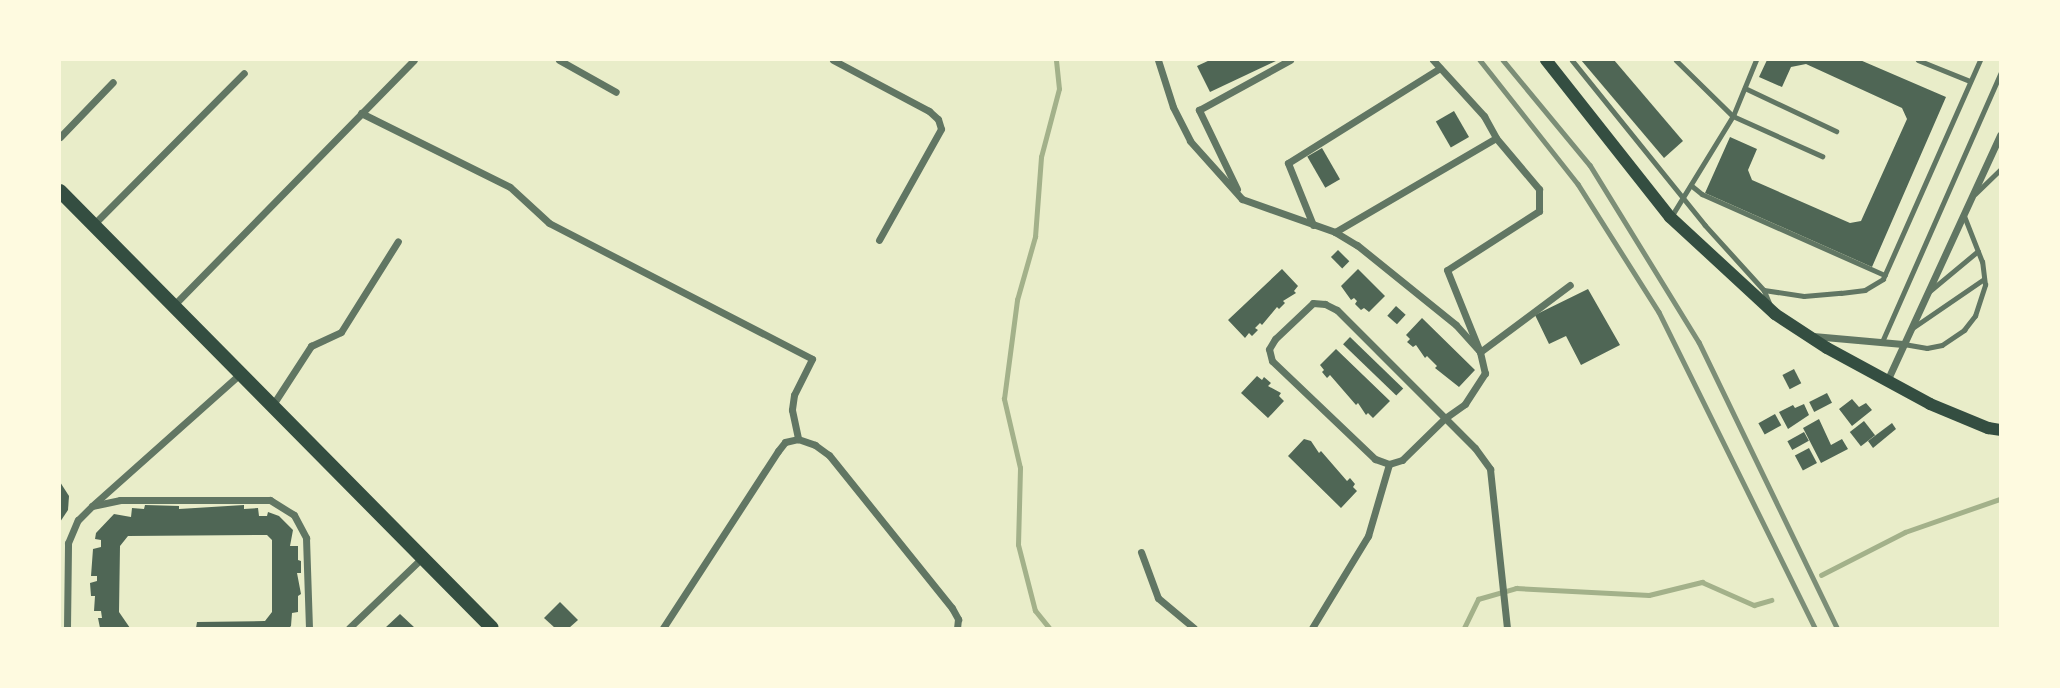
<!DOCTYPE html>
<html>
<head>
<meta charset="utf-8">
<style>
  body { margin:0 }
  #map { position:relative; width:2060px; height:688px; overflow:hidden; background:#e9edc9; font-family:"DejaVu Sans",sans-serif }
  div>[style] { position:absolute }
  .stream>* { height:4.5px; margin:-2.25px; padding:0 2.25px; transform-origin:2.25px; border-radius:2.25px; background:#a3b18a }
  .building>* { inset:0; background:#4f6655; transform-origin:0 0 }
  .service>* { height:4.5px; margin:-2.25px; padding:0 2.25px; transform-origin:2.25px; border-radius:2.25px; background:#617663 }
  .minor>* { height:7px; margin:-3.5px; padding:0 3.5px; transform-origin:3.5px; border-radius:3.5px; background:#617663 }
  .secondary>* { height:12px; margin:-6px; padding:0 6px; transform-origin:6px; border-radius:6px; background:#344e41 }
  .primary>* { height:14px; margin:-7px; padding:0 7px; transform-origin:7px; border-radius:7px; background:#344e41 }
  .rail>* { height:4.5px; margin:-2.25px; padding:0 2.25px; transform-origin:2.25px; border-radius:2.25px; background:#7c8e77 }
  span { translate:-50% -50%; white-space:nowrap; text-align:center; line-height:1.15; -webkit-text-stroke:6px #fefae0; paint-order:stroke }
  .frame { position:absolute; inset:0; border:61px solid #fefae0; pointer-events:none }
</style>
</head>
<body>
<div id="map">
  <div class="stream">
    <div style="left:1821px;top:575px;width:94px;rotate:-27.1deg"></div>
    <div style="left:1905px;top:532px;width:101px;rotate:-19.2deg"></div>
    <div style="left:1049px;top:628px;width:22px;rotate:-129deg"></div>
    <div style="left:1035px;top:611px;width:68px;rotate:-104.4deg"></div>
    <div style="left:1018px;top:545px;width:77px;rotate:-88.5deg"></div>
    <div style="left:1020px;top:468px;width:71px;rotate:-103.1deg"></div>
    <div style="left:1004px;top:399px;width:100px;rotate:-82.5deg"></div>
    <div style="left:1017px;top:300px;width:66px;rotate:-74.1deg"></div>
    <div style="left:1035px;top:237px;width:80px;rotate:-85.7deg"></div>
    <div style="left:1041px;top:157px;width:70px;rotate:-75.2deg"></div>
    <div style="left:1059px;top:89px;width:29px;rotate:-96deg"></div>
    <div style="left:1464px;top:628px;width:32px;rotate:-64deg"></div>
    <div style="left:1478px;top:599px;width:40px;rotate:-16deg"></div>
    <div style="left:1516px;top:588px;width:133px;rotate:3deg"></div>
    <div style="left:1649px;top:595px;width:55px;rotate:-13.8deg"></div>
    <div style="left:1702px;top:582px;width:57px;rotate:23.9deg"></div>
    <div style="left:1754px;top:605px;width:18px;rotate:-16deg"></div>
  </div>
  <div class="building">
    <div style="clip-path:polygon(1210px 60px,1278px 60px,1210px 92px,1197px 66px)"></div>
    <div style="clip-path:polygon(1581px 60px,1614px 60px,1683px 141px,1664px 158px)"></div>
    <div style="clip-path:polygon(1767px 60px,1860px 60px,1946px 97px,1872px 267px,1705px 193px,1730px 137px,1757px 149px,1748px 170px,1752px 180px,1850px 223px,1861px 221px,1907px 119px,1902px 108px,1806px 64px,1791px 67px,1782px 87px,1759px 77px)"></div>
    <div style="left:1454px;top:111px;width:30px;height:21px;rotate:60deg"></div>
    <div style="left:1322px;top:148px;width:36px;height:17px;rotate:60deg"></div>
    <div style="left:1338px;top:250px;width:16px;height:10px;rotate:45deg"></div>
    <div style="clip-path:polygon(1282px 269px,1298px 286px,1294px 291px,1296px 293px,1283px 301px,1285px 303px,1279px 309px,1277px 307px,1262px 325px,1260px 323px,1255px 328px,1258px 330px,1252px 336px,1249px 333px,1245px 338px,1228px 320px)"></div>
    <div style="clip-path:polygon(1358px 269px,1385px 296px,1369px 312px,1364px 308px,1361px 310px,1355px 304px,1357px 301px,1354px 298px,1351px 300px,1341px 286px)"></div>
    <div style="clip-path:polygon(1588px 289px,1620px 345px,1581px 365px,1566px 336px,1549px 344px,1535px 315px)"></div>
    <div style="left:1396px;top:306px;width:13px;height:13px;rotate:42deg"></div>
    <div style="clip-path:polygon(1422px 318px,1475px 370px,1459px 387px,1435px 368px,1437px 366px,1427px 356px,1425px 358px,1416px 345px,1413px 347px,1407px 342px,1410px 339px,1406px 335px)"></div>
    <div style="left:1350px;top:337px;width:74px;height:10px;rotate:44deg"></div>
    <div style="clip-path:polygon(1336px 349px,1390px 401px,1373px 418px,1368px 413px,1366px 415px,1358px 403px,1356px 405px,1330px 375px,1327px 378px,1322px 372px,1324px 370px,1320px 365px)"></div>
    <div style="left:1794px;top:369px;width:16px;height:13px;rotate:63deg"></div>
    <div style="clip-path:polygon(1257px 376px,1262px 380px,1264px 377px,1271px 383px,1268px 386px,1281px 393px,1279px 396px,1284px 401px,1268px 418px,1241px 393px)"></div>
    <div style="left:1827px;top:393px;width:11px;height:20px;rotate:63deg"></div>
    <div style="clip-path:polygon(1852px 399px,1859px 407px,1866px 403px,1872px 410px,1852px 426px,1839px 409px)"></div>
    <div style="clip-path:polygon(1804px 404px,1809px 415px,1788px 429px,1779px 412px,1793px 405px,1795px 408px)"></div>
    <div style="left:1775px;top:414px;width:13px;height:19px;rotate:61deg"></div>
    <div style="clip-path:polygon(1819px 419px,1831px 445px,1842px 439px,1848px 449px,1821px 463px,1803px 428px)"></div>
    <div style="left:1864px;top:421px;width:18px;height:18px;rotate:52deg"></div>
    <div style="clip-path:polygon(1892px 423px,1896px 429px,1873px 448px,1868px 441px)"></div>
    <div style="left:1804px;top:432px;width:10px;height:19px;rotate:61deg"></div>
    <div style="clip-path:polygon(1304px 439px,1311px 441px,1319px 453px,1321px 451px,1347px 481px,1350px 478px,1355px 484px,1353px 487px,1357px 491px,1341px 508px,1288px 456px)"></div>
    <div style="left:1809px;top:448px;width:17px;height:16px;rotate:62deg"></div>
    <div style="clip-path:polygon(60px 482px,69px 496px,68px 510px,60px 522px)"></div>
    <div style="clip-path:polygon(145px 505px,179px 506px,179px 509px,244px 505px,244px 509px,258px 508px,259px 516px,267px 516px,268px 512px,279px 516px,293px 530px,290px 546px,298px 546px,298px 560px,301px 561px,301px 573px,297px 573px,301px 594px,298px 596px,298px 612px,292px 613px,291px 626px,289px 628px,196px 628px,197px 622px,265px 621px,272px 612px,272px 540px,267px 535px,128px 536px,120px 546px,119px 612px,130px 628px,100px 628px,98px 618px,102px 618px,101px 611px,94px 611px,95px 596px,91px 596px,90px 583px,97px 581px,97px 576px,91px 576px,93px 549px,101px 547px,101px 540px,95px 539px,96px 533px,114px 514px,131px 517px,132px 508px,144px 509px)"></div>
    <div style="clip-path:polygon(560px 602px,578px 620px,569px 628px,555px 628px,544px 618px)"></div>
    <div style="clip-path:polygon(400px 614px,415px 628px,385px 628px)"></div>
  </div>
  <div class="service">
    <div style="left:1572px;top:60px;width:212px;rotate:51.1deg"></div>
    <div style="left:1705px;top:225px;width:88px;rotate:47.8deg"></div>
    <div style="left:1764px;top:290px;width:15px;rotate:67deg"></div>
    <div style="left:1676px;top:60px;width:80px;rotate:44.5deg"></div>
    <div style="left:1733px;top:116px;width:98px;rotate:24.2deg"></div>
    <div style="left:1918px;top:60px;width:56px;rotate:22deg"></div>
    <div style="left:1745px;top:88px;width:101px;rotate:25.3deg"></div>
    <div style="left:1691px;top:185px;width:14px;rotate:39deg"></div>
    <div style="left:1702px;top:194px;width:200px;rotate:23.9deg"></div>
    <div style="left:1975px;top:194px;width:35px;rotate:-44deg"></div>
    <div style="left:1671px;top:217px;width:119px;rotate:-58.5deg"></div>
    <div style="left:1733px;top:116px;width:61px;rotate:-67.7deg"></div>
    <div style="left:1764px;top:290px;width:40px;rotate:8.5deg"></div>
    <div style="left:1804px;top:296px;width:37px;rotate:-5deg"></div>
    <div style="left:1841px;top:293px;width:24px;rotate:-7deg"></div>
    <div style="left:1865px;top:290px;width:21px;rotate:-31deg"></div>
    <div style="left:1883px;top:279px;width:240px;rotate:-66.1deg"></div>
    <div style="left:1930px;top:291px;width:62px;rotate:-39.8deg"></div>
    <div style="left:1911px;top:329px;width:88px;rotate:-34.4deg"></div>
    <div style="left:1882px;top:342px;width:293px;rotate:-66.2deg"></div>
    <div style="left:1904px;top:344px;width:23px;rotate:10deg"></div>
    <div style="left:1927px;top:348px;width:15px;rotate:-11deg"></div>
    <div style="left:1942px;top:345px;width:27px;rotate:-34deg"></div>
    <div style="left:1964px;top:330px;width:18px;rotate:-52deg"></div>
    <div style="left:1975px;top:316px;width:33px;rotate:-72deg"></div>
    <div style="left:1985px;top:285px;width:23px;rotate:-97deg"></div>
    <div style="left:1982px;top:262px;width:49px;rotate:-111.4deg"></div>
  </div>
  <div class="minor">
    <div style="left:559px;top:60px;width:65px;rotate:29.3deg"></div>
    <div style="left:833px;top:60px;width:109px;rotate:28deg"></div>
    <div style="left:929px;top:111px;width:12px;rotate:42deg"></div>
    <div style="left:938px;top:119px;width:10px;rotate:73deg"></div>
    <div style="left:941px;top:129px;width:127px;rotate:119.2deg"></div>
    <div style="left:1158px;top:60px;width:49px;rotate:72.3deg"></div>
    <div style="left:1173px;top:107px;width:38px;rotate:63deg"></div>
    <div style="left:1190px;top:141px;width:78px;rotate:48.1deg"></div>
    <div style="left:1242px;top:199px;width:99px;rotate:19.5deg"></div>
    <div style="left:1335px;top:232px;width:26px;rotate:31deg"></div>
    <div style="left:1357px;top:245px;width:127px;rotate:38.9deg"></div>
    <div style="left:1456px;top:325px;width:36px;rotate:48deg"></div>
    <div style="left:1480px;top:352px;width:22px;rotate:77deg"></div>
    <div style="left:1485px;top:373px;width:37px;rotate:123deg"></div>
    <div style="left:1465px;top:404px;width:24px;rotate:145deg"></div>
    <div style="left:1445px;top:418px;width:42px;rotate:45deg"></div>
    <div style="left:1475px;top:448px;width:26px;rotate:54deg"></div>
    <div style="left:1490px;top:469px;width:160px;rotate:83.9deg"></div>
    <div style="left:1433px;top:60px;width:76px;rotate:47.7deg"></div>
    <div style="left:1484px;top:116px;width:25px;rotate:61deg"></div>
    <div style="left:1496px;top:138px;width:67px;rotate:49.9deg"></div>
    <div style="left:1539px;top:189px;width:22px;rotate:90deg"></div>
    <div style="left:1539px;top:211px;width:109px;rotate:147.3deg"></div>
    <div style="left:1447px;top:270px;width:88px;rotate:68.1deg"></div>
    <div style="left:1480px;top:352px;width:112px;rotate:-36.7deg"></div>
    <div style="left:361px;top:113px;width:166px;rotate:26.4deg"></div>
    <div style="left:510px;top:187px;width:53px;rotate:42.7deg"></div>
    <div style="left:549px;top:223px;width:296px;rotate:27.3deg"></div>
    <div style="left:812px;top:359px;width:40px;rotate:116.6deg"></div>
    <div style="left:794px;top:395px;width:15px;rotate:98deg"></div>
    <div style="left:792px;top:410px;width:30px;rotate:78deg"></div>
    <div style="left:60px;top:137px;width:76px;rotate:-46.1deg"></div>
    <div style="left:1237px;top:189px;width:88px;rotate:-115.7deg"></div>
    <div style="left:1199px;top:110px;width:104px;rotate:-28.8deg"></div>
    <div style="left:93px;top:225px;width:214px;rotate:-45.2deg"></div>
    <div style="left:1313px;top:225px;width:67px;rotate:-112deg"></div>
    <div style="left:1288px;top:163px;width:179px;rotate:-32deg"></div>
    <div style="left:1335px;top:232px;width:186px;rotate:-30.3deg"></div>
    <div style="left:1313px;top:303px;width:12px;rotate:5deg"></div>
    <div style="left:1325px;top:304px;width:13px;rotate:27deg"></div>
    <div style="left:1337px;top:310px;width:153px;rotate:45deg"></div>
    <div style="left:1445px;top:418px;width:60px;rotate:135.7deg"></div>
    <div style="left:1402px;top:460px;width:14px;rotate:163deg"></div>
    <div style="left:1389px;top:464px;width:15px;rotate:-160deg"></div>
    <div style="left:1375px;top:459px;width:142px;rotate:-136.4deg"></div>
    <div style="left:1272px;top:361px;width:12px;rotate:-104deg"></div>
    <div style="left:1269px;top:349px;width:12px;rotate:-59deg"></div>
    <div style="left:1275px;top:339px;width:52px;rotate:-43.5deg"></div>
    <div style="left:173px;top:306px;width:344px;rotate:-45.6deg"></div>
    <div style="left:1813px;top:336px;width:90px;rotate:5.1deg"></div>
    <div style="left:1887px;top:381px;width:271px;rotate:-65.3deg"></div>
    <div style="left:272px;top:406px;width:72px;rotate:-57deg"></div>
    <div style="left:311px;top:346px;width:33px;rotate:-25deg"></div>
    <div style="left:341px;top:332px;width:107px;rotate:-57.9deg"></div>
    <div style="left:93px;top:505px;width:197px;rotate:-41.7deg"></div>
    <div style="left:1141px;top:552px;width:49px;rotate:69.7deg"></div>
    <div style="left:1158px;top:598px;width:47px;rotate:39.8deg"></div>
    <div style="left:67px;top:628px;width:85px;rotate:-89.3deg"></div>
    <div style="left:68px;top:543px;width:25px;rotate:-67deg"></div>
    <div style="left:78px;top:520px;width:20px;rotate:-45deg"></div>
    <div style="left:92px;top:506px;width:29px;rotate:-12deg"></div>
    <div style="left:120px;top:500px;width:150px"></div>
    <div style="left:270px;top:500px;width:28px;rotate:32deg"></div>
    <div style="left:294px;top:515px;width:26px;rotate:62deg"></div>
    <div style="left:306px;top:538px;width:90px;rotate:88.1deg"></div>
    <div style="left:349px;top:628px;width:101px;rotate:-43.8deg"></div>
    <div style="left:663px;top:628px;width:211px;rotate:-57deg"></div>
    <div style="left:778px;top:451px;width:11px;rotate:-52deg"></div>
    <div style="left:785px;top:442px;width:13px;rotate:-13deg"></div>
    <div style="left:798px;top:439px;width:18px;rotate:19deg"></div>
    <div style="left:815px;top:445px;width:17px;rotate:36deg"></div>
    <div style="left:829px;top:455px;width:196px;rotate:51.2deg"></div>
    <div style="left:952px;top:608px;width:13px;rotate:61deg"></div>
    <div style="left:958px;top:619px;width:9px;rotate:96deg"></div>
    <div style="left:1312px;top:628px;width:108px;rotate:-58.7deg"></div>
    <div style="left:1368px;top:536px;width:75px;rotate:-73.7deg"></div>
  </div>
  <div class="secondary">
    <div style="left:1546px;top:60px;width:200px;rotate:51.7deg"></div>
    <div style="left:1670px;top:217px;width:143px;rotate:42.7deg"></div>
    <div style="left:1775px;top:314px;width:62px;rotate:33.2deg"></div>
    <div style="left:1827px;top:348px;width:117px;rotate:28.5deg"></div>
    <div style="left:1930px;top:404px;width:63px;rotate:22.5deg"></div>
    <div style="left:1988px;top:428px;width:12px;rotate:9deg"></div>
  </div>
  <div class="primary">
    <div style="left:60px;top:191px;width:614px;rotate:45.33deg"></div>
  </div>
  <div class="rail">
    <div style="left:1480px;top:60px;width:158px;rotate:51.7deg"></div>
    <div style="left:1578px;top:184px;width:151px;rotate:57.7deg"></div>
    <div style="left:1659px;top:312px;width:352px;rotate:63.7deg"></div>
    <div style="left:1503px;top:60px;width:136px;rotate:50.4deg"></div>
    <div style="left:1590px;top:165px;width:208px;rotate:58.4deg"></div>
    <div style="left:1699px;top:342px;width:318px;rotate:64.2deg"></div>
  </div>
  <div class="frame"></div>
</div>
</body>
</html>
